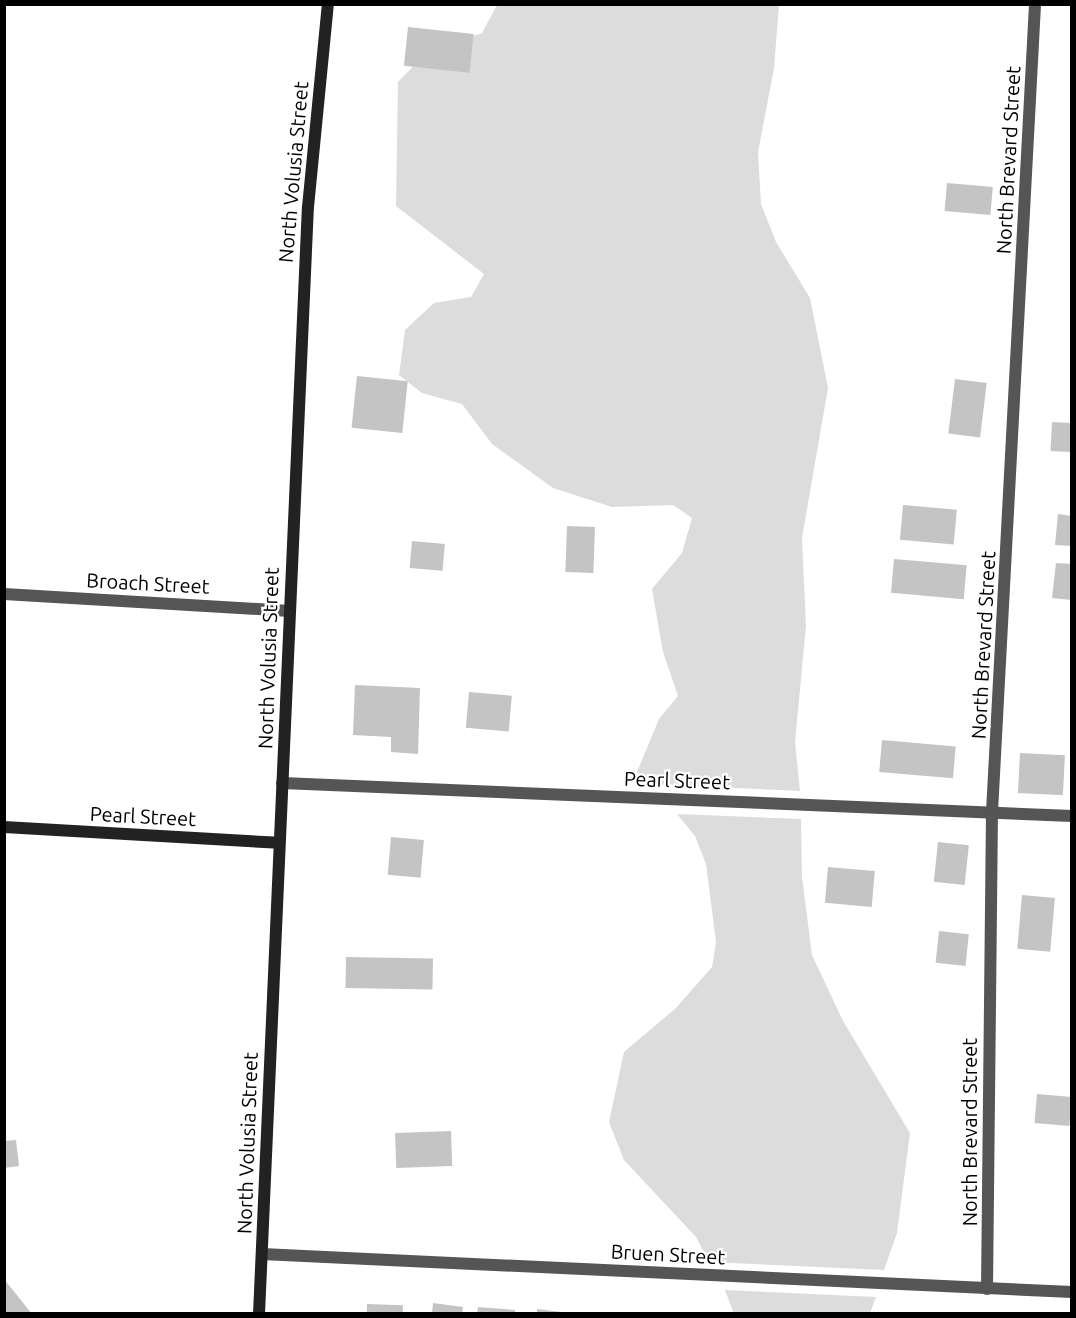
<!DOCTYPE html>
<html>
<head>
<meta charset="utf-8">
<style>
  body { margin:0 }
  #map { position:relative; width:1076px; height:1318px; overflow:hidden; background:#fff; font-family:Ubuntu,sans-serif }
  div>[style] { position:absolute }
  .green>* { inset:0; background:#dcdcdc }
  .building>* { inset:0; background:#c4c4c4; transform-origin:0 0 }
  .street>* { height:12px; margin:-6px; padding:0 6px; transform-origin:6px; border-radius:6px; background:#555 }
  .secondary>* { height:12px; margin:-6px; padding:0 6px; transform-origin:6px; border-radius:6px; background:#222 }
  span { translate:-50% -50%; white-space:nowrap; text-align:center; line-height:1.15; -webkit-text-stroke:4.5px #fff; paint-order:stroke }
  .street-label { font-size:20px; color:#000 }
  .frame { position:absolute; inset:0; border:6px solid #000; pointer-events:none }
</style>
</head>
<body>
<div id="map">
  <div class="green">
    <div style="clip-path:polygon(497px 5px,779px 5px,774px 68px,758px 152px,761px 204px,776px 242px,810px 298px,828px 388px,802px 538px,806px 626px,795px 742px,800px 791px,650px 784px,637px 772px,659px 719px,678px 696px,663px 652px,652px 589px,682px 553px,692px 518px,673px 505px,612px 507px,553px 488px,492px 444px,462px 404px,422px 393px,399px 375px,405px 330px,434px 303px,471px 297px,484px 274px,396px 206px,398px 82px,428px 51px,482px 33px)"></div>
    <div style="clip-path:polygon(677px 814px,801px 819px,802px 877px,812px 955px,843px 1021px,910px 1133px,897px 1233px,884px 1270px,709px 1262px,696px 1237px,624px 1160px,609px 1122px,624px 1052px,676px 1008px,712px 967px,716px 942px,706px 864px,695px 836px)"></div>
    <div style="clip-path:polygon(725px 1290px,876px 1297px,870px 1313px,734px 1314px)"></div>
  </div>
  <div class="building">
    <div style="left:408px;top:27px;width:66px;height:39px;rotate:6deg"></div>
    <div style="left:947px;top:183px;width:46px;height:28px;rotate:5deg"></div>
    <div style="left:357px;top:376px;width:51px;height:52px;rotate:6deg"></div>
    <div style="left:955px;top:379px;width:32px;height:55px;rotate:7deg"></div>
    <div style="left:1052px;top:422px;width:20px;height:29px;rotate:3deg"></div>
    <div style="left:903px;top:505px;width:54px;height:35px;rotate:5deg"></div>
    <div style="clip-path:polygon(1058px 514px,1072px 516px,1072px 546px,1055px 545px)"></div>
    <div style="left:567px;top:526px;width:28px;height:46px;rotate:2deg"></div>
    <div style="left:412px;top:541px;width:33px;height:27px;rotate:5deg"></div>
    <div style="left:894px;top:559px;width:73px;height:34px;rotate:5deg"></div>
    <div style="clip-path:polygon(1056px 563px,1072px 564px,1072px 600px,1052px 598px)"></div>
    <div style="clip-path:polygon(355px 685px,420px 688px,418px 754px,391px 752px,391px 737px,353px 735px)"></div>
    <div style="left:469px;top:692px;width:43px;height:36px;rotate:5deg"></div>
    <div style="left:882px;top:740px;width:74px;height:32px;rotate:5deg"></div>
    <div style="left:1020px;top:753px;width:45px;height:40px;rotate:3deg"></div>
    <div style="left:391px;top:837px;width:33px;height:38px;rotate:5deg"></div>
    <div style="left:938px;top:842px;width:31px;height:40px;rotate:6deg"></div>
    <div style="left:828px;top:867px;width:47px;height:36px;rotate:5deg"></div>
    <div style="left:1022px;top:895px;width:33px;height:54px;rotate:5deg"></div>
    <div style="left:939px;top:931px;width:30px;height:32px;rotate:6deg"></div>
    <div style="left:346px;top:957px;width:87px;height:31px;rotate:1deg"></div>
    <div style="left:1037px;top:1094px;width:35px;height:29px;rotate:5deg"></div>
    <div style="left:451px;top:1131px;width:35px;height:56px;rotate:88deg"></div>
    <div style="clip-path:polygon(16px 1140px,19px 1166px,4px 1168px,4px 1141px)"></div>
    <div style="clip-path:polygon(4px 1279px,32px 1314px,4px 1314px)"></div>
    <div style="clip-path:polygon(433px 1303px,463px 1307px,462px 1314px,432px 1314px)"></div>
    <div style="left:367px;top:1304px;width:36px;height:10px;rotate:2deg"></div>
    <div style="clip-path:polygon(478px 1307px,515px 1310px,515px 1314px,477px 1314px)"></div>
    <div style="clip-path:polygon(537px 1309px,562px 1312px,562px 1314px,537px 1314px)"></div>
  </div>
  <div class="street">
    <div style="left:4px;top:594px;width:286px;rotate:3.4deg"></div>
    <div style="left:282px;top:783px;width:791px;rotate:2.39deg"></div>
    <div style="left:262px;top:1254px;width:811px;rotate:2.69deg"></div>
    <div style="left:987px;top:1289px;width:477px;rotate:-89.4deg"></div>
    <div style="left:992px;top:812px;width:809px;rotate:-86.95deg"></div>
  </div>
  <div class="secondary">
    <div style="left:4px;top:827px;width:275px;rotate:3.3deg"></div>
    <div style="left:259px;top:1314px;width:1108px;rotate:-87.47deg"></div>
    <div style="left:308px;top:207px;width:204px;rotate:-84.4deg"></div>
  </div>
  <div class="street-label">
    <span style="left:1008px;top:160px;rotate:-87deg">North Brevard Street</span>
    <span style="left:293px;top:172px;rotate:-85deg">North Volusia Street</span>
    <span style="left:148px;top:583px;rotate:3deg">Broach Street</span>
    <span style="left:983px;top:645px;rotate:-87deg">North Brevard Street</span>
    <span style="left:268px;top:658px;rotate:-88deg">North Volusia Street</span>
    <span style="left:677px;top:780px;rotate:2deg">Pearl Street</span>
    <span style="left:143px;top:816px;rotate:3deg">Pearl Street</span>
    <span style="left:969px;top:1132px;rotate:-90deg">North Brevard Street</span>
    <span style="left:247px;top:1143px;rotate:-88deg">North Volusia Street</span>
    <span style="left:668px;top:1254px;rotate:3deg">Bruen Street</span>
  </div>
  <div class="frame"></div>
</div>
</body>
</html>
